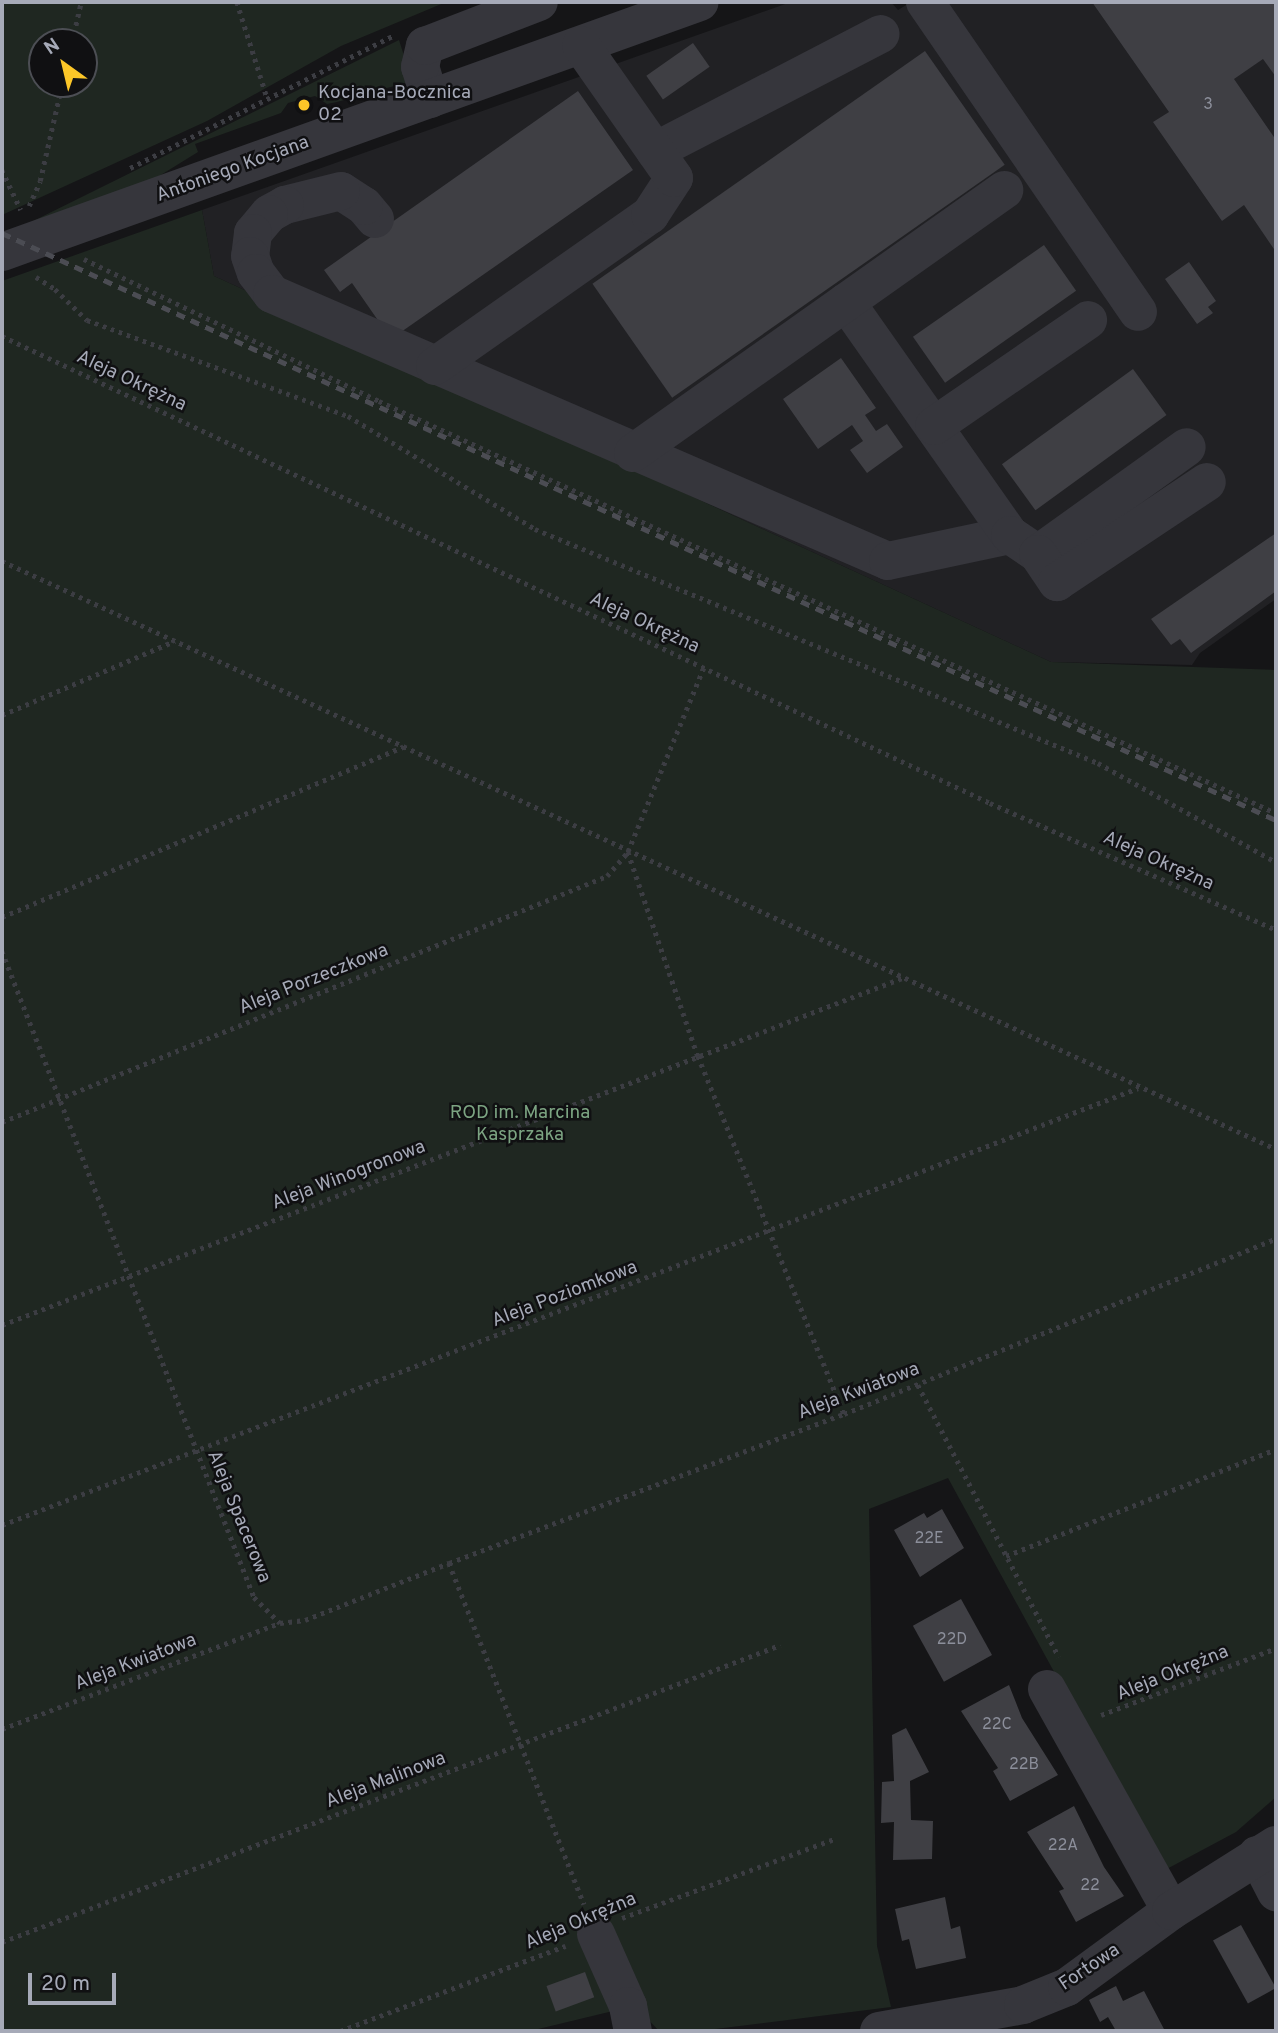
<!DOCTYPE html>
<html>
<head>
<meta charset="utf-8">
<style>
  body { margin:0 }
  #map { position:relative; width:1278px; height:2033px; overflow:hidden; background:#151517; font-family:Overpass,sans-serif }
  div>[style] { position:absolute }
  .built>* { inset:0; background:#212124 }
  .green>* { inset:0; background:#1f2721 }
  .building>* { inset:0; background:#3f3f44; transform-origin:0 0 }
  .path>* { height:4.5px; margin-top:-2.25px; transform-origin:0; background:repeating-linear-gradient(90deg,#3c3d43 0 3.5px,transparent 0 8.5px) }
  .minor>* { height:38px; margin:-19px; padding:0 19px; transform-origin:19px; border-radius:19px; background:#36363c }
  .rail>* { height:5px; margin-top:-2.5px; transform-origin:0; background:repeating-linear-gradient(90deg,#4b4c53 0 9px,transparent 0 16px) }
  .dots>* { width:19px; height:19px; translate:-50% -50%; box-sizing:border-box; border:4px solid #101012; border-radius:50% }
  span { translate:-50% -50%; white-space:nowrap; text-align:center; line-height:1.15; -webkit-text-stroke:5px #101012; paint-order:stroke }
  .number-label { font-size:16px; color:#8c8f9b }
  .number-label span { -webkit-text-stroke-width:0 }
  .poi-label { font-size:19px; color:#a6aab8 }
  .left { translate:0 -50%; text-align:left }
  .street-label { font-size:19px; color:#a6aab8 }
  .park-label { font-size:19px; color:#7ca482 }
  .frame { position:absolute; inset:0; border:4px solid #a6aab8; pointer-events:none }
  .north { position:absolute; left:28px; top:28px; width:70px; height:70px; box-sizing:border-box; background:#101012; border:2px solid #4c4e54; border-radius:50%; rotate:326deg; font-size:19px; font-weight:700; line-height:28px; text-align:center; color:#a6aab8 }
  .north::after { content:''; display:block; margin:auto; width:24px; height:32px; background:#fcc628; clip-path:polygon(50% 0,100% 100%,50% 72%,0 100%) }
  .scale { position:absolute; left:28px; top:1973px; width:88px; height:32px; box-sizing:border-box; border:4px solid #a6aab8; border-top:0; padding-left:9px; font-size:21px; line-height:24px; white-space:nowrap; color:#a6aab8; -webkit-text-stroke:5px #101012; paint-order:stroke }
</style>
</head>
<body>
<div id="map">
  <div class="built">
    <div style="clip-path:polygon(791px 2px,891px 2px,898px 10px,911px 2px,1276px 2px,1276px 599px,1200px 653px,1192px 665px,1051px 662px,214px 276px,202px 210px)"></div>
  </div>
  <div class="green">
    <div style="clip-path:polygon(evenodd,2px 2px,446px 2px,341px 46px,207px 121px,2px 215px,2px 2px,84px 42px,84px 84px,42px 84px,42px 42px,84px 42px)"></div>
    <div style="clip-path:polygon(399px 40px,412px 81px,337px 102px,327px 104px,315px 96px,288px 103px,281px 113px,195px 144px,198px 152px,143px 186px,15px 230px)"></div>
    <div style="clip-path:polygon(202px 210px,214px 276px,1051px 662px,1276px 670px,1276px 1797px,1236px 1832px,1163px 1871px,948px 1478px,869px 1509px,877px 1946px,891px 2007px,699px 2031px,659px 2031px,644px 2015px,613px 2011px,530px 2031px,2px 2031px,2px 281px)"></div>
  </div>
  <div class="building">
    <div style="clip-path:polygon(1092px 2px,1276px 2px,1276px 77px,1263px 59px,1234px 79px,1276px 140px,1276px 252px,1244px 205px,1222px 221px,1153px 122px,1169px 112px)"></div>
    <div style="left:693px;top:43px;width:29px;height:57px;rotate:55deg"></div>
    <div style="left:925px;top:51px;width:139px;height:406px;rotate:55deg"></div>
    <div style="clip-path:polygon(578px 91px,633px 170px,391px 339px,352px 283px,340px 292px,324px 270px)"></div>
    <div style="left:1044px;top:245px;width:56px;height:160px;rotate:55deg"></div>
    <div style="clip-path:polygon(1189px 262px,1216px 301px,1208px 307px,1213px 313px,1197px 324px,1165px 279px)"></div>
    <div style="clip-path:polygon(841px 358px,876px 408px,865px 415px,876px 431px,887px 424px,903px 447px,867px 473px,850px 450px,863px 441px,852px 425px,818px 449px,783px 399px)"></div>
    <div style="left:1133px;top:369px;width:57px;height:162px;rotate:54deg"></div>
    <div style="clip-path:polygon(1276px 533px,1276px 591px,1191px 653px,1180px 639px,1171px 645px,1151px 619px)"></div>
    <div style="clip-path:polygon(942px 1509px,964px 1548px,920px 1577px,894px 1530px,924px 1513px,927px 1518px)"></div>
    <div style="left:961px;top:1599px;width:64px;height:55px;rotate:61deg"></div>
    <div style="clip-path:polygon(1009px 1685px,1022px 1718px,1058px 1775px,1010px 1801px,993px 1771px,998px 1768px,961px 1711px)"></div>
    <div style="clip-path:polygon(906px 1728px,929px 1772px,910px 1781px,911px 1820px,933px 1821px,932px 1859px,893px 1860px,894px 1822px,881px 1823px,882px 1782px,894px 1781px,892px 1735px)"></div>
    <div style="clip-path:polygon(1074px 1806px,1104px 1867px,1124px 1896px,1076px 1922px,1059px 1891px,1064px 1889px,1027px 1832px)"></div>
    <div style="clip-path:polygon(945px 1897px,951px 1929px,960px 1926px,966px 1958px,916px 1969px,909px 1939px,902px 1941px,895px 1909px)"></div>
    <div style="left:1241px;top:1925px;width:72px;height:32px;rotate:61deg"></div>
    <div style="left:585px;top:1972px;width:27px;height:41px;rotate:70deg"></div>
    <div style="clip-path:polygon(1116px 1986px,1123px 2001px,1144px 1991px,1165px 2031px,1116px 2031px,1108px 2017px,1100px 2022px,1089px 2000px)"></div>
  </div>
  <div class="path">
    <div style="left:237px;top:2px;width:100px;rotate:72.5deg"></div>
    <div style="left:72px;top:42px;width:41px;rotate:-77.3deg"></div>
    <div style="left:130px;top:168px;width:296px;rotate:-26.7deg"></div>
    <div style="left:2px;top:170px;width:44px;rotate:64.6deg"></div>
    <div style="left:29px;top:206px;width:27px;rotate:-66deg"></div>
    <div style="left:40px;top:181px;width:99px;rotate:-77.2deg"></div>
    <div style="left:84px;top:259px;width:327px;rotate:25.7deg"></div>
    <div style="left:379px;top:401px;width:987px;rotate:24.67deg"></div>
    <div style="left:36px;top:277px;width:22px;rotate:32deg"></div>
    <div style="left:55px;top:289px;width:45px;rotate:44.1deg"></div>
    <div style="left:87px;top:320px;width:278px;rotate:20.2deg"></div>
    <div style="left:348px;top:416px;width:218px;rotate:31.1deg"></div>
    <div style="left:535px;top:529px;width:610px;rotate:22.57deg"></div>
    <div style="left:1098px;top:763px;width:204px;rotate:29.1deg"></div>
    <div style="left:2px;top:336px;width:1093px;rotate:25.3deg"></div>
    <div style="left:990px;top:803px;width:313px;rotate:23.9deg"></div>
    <div style="left:2px;top:561px;width:1403px;rotate:24.78deg"></div>
    <div style="left:704px;top:668px;width:199px;rotate:112.4deg"></div>
    <div style="left:628px;top:852px;width:216px;rotate:71.1deg"></div>
    <div style="left:698px;top:1056px;width:387px;rotate:67.8deg"></div>
    <div style="left:2px;top:715px;width:188px;rotate:-23.2deg"></div>
    <div style="left:2px;top:917px;width:436px;rotate:-23deg"></div>
    <div style="left:2px;top:951px;width:693px;rotate:68.69deg"></div>
    <div style="left:254px;top:1597px;width:37px;rotate:45deg"></div>
    <div style="left:280px;top:1623px;width:25px;rotate:-7deg"></div>
    <div style="left:305px;top:1620px;width:155px;rotate:-21.6deg"></div>
    <div style="left:449px;top:1563px;width:367px;rotate:68.4deg"></div>
    <div style="left:2px;top:1122px;width:653px;rotate:-22.13deg"></div>
    <div style="left:607px;top:876px;width:32px;rotate:-49deg"></div>
    <div style="left:2px;top:1325px;width:965px;rotate:-21.08deg"></div>
    <div style="left:918px;top:1385px;width:306px;rotate:62.6deg"></div>
    <div style="left:2px;top:1525px;width:1217px;rotate:-21.04deg"></div>
    <div style="left:1006px;top:1556px;width:290px;rotate:-21.6deg"></div>
    <div style="left:449px;top:1563px;width:422px;rotate:-20.7deg"></div>
    <div style="left:844px;top:1414px;width:466px;rotate:-22.1deg"></div>
    <div style="left:1101px;top:1715px;width:187px;rotate:-20.9deg"></div>
    <div style="left:2px;top:1729px;width:297px;rotate:-20.9deg"></div>
    <div style="left:622px;top:1918px;width:226px;rotate:-20.4deg"></div>
    <div style="left:2px;top:1942px;width:833px;rotate:-20.89deg"></div>
    <div style="left:340px;top:2031px;width:241px;rotate:-20.7deg"></div>
  </div>
  <div class="minor">
    <div style="left:925px;top:2px;width:376px;rotate:55.5deg"></div>
    <div style="left:430px;top:99px;width:34px;rotate:-107deg"></div>
    <div style="left:420px;top:67px;width:22px;rotate:-77deg"></div>
    <div style="left:425px;top:46px;width:122px;rotate:-21.1deg"></div>
    <div style="left:655px;top:151px;width:254px;rotate:-27.4deg"></div>
    <div style="left:375px;top:219px;width:17px;rotate:-130deg"></div>
    <div style="left:364px;top:206px;width:27px;rotate:-147deg"></div>
    <div style="left:341px;top:191px;width:58px;rotate:166deg"></div>
    <div style="left:285px;top:205px;width:18px;rotate:151deg"></div>
    <div style="left:269px;top:214px;width:25px;rotate:130deg"></div>
    <div style="left:253px;top:233px;width:23px;rotate:97deg"></div>
    <div style="left:250px;top:256px;width:18px;rotate:71deg"></div>
    <div style="left:256px;top:273px;width:26px;rotate:53deg"></div>
    <div style="left:272px;top:294px;width:671px;rotate:23.43deg"></div>
    <div style="left:888px;top:561px;width:125px;rotate:-12deg"></div>
    <div style="left:2px;top:252px;width:741px;rotate:-19.71deg"></div>
    <div style="left:846px;top:302px;width:285px;rotate:54.9deg"></div>
    <div style="left:1010px;top:535px;width:34px;rotate:34deg"></div>
    <div style="left:1038px;top:554px;width:183px;rotate:-35.7deg"></div>
    <div style="left:435px;top:366px;width:263px;rotate:-35.1deg"></div>
    <div style="left:650px;top:215px;width:44px;rotate:-57deg"></div>
    <div style="left:674px;top:178px;width:162px;rotate:-125deg"></div>
    <div style="left:934px;top:426px;width:187px;rotate:-34.5deg"></div>
    <div style="left:633px;top:453px;width:455px;rotate:-35.3deg"></div>
    <div style="left:1038px;top:554px;width:34px;rotate:56deg"></div>
    <div style="left:1057px;top:582px;width:180px;rotate:-33.7deg"></div>
    <div style="left:1047px;top:1689px;width:254px;rotate:60.8deg"></div>
    <div style="left:1257px;top:1855px;width:42px;rotate:62.8deg"></div>
    <div style="left:596px;top:1934px;width:79px;rotate:66deg"></div>
    <div style="left:628px;top:2006px;width:25px;rotate:79deg"></div>
    <div style="left:879px;top:2031px;width:146px;rotate:-10.2deg"></div>
    <div style="left:1023px;top:2005px;width:48px;rotate:-22.2deg"></div>
    <div style="left:1067px;top:1987px;width:129px;rotate:-36.2deg"></div>
    <div style="left:1171px;top:1911px;width:124px;rotate:-32.2deg"></div>
  </div>
  <div class="rail">
    <div style="left:2px;top:233px;width:1403px;rotate:24.74deg"></div>
  </div>
  <div class="dots">
    <div style="left:304px;top:105px;background:#fcc628"></div>
  </div>
  <div class="number-label">
    <span style="left:1208px;top:105px">3</span>
    <span style="left:929px;top:1539px">22E</span>
    <span style="left:952px;top:1640px">22D</span>
    <span style="left:997px;top:1725px">22C</span>
    <span style="left:1024px;top:1765px">22B</span>
    <span style="left:1063px;top:1846px">22A</span>
    <span style="left:1090px;top:1886px">22</span>
  </div>
  <div class="poi-label">
    <span class="left" style="left:318px;top:105px">Kocjana-Bocznica<br>02</span>
  </div>
  <div class="street-label">
    <span style="left:233px;top:170px;rotate:-20deg">Antoniego Kocjana</span>
    <span style="left:131px;top:382px;rotate:25deg">Aleja Okrężna</span>
    <span style="left:644px;top:624px;rotate:25deg">Aleja Okrężna</span>
    <span style="left:1158px;top:862px;rotate:24deg">Aleja Okrężna</span>
    <span style="left:314px;top:980px;rotate:-22deg">Aleja Porzeczkowa</span>
    <span style="left:349px;top:1176px;rotate:-21deg">Aleja Winogronowa</span>
    <span style="left:565px;top:1295px;rotate:-21deg">Aleja Poziomkowa</span>
    <span style="left:859px;top:1392px;rotate:-21deg">Aleja Kwiatowa</span>
    <span style="left:238px;top:1517px;rotate:68deg">Aleja Spacerowa</span>
    <span style="left:136px;top:1663px;rotate:-21deg">Aleja Kwiatowa</span>
    <span style="left:1173px;top:1674px;rotate:-22deg">Aleja Okrężna</span>
    <span style="left:386px;top:1781px;rotate:-21deg">Aleja Malinowa</span>
    <span style="left:581px;top:1922px;rotate:-23deg">Aleja Okrężna</span>
    <span style="left:1090px;top:1968px;rotate:-34deg">Fortowa</span>
  </div>
  <div class="park-label">
    <span style="left:520px;top:1125px">ROD im. Marcina<br>Kasprzaka</span>
  </div>
  <div class="frame"></div>
  <div class="north">N</div>
  <div class="scale">20 m</div>
</div>
</body>
</html>
